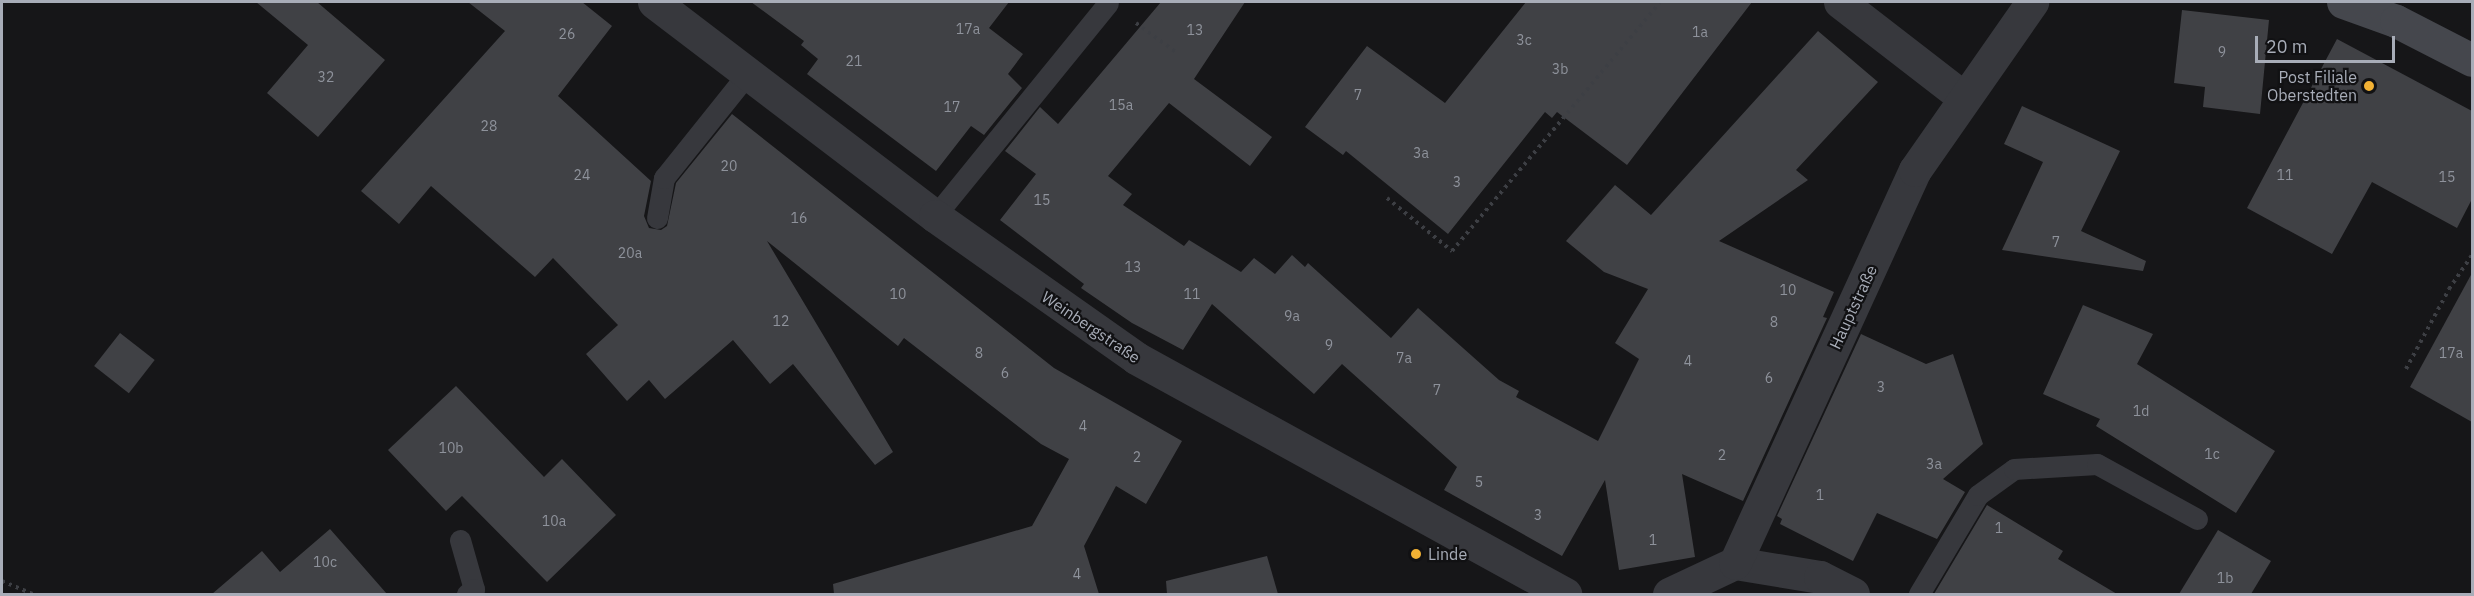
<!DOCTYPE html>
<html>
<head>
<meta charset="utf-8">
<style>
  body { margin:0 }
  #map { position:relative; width:2474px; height:596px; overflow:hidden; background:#161618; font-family:"IBM Plex Sans",sans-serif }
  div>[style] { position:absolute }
  .building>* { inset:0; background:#404145; transform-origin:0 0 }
  .path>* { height:4px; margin-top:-2px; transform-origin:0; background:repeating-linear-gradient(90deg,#3d3f44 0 3px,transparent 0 7.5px) }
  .lane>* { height:21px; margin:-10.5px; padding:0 10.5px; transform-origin:10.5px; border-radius:10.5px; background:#37383d }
  .street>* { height:33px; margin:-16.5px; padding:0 16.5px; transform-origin:16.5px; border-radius:16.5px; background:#37383d }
  .secondary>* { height:33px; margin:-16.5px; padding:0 16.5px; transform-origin:16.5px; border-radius:16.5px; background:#45474d }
  .dots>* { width:16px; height:16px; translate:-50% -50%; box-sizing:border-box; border:3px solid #111113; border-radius:50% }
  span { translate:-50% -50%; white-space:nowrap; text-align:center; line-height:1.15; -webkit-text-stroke:4.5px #111113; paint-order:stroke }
  .number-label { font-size:14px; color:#8e929b }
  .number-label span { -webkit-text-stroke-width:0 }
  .poi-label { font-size:16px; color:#a8adb8 }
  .right { translate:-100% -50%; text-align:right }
  .left { translate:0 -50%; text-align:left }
  .street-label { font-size:16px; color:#a8adb8 }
  .frame { position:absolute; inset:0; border:3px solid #a8adb8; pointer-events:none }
  .scale { position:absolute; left:2255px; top:36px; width:140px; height:27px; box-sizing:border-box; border:3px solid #a8adb8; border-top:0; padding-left:8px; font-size:18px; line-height:21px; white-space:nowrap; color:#a8adb8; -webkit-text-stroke:4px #111113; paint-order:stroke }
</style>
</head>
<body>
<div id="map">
  <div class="building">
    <div style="clip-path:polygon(256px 2px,317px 2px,385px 60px,318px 137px,267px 93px,308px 45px)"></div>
    <div style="clip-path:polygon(468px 2px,582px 2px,612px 26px,558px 96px,651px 181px,644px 216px,649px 228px,661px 230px,667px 226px,676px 183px,732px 114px,1054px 368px,1182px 441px,1146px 504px,1116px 486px,1084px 546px,1099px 594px,834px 594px,833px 584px,1032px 526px,1069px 459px,1041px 444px,904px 338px,898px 346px,767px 241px,893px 452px,875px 465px,793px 364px,770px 384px,733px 340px,665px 399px,649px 380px,627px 401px,586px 354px,618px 325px,553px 258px,535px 277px,431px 186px,399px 224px,361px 191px,505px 31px)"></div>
    <div style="clip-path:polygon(751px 2px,1009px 2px,989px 28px,1023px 54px,1008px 74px,1022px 88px,984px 135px,971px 126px,936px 171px,807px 74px,818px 59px,801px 45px,804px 41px)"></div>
    <div style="clip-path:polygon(1161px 2px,1245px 2px,1194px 79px,1272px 137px,1250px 166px,1169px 103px,1108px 176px,1132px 194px,1123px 205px,1184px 246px,1189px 240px,1241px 272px,1254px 258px,1275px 274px,1292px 255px,1305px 267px,1308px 263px,1391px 338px,1418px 308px,1499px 380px,1519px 391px,1516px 397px,1598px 441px,1639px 359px,1615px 343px,1648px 289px,1604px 272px,1566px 241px,1615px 185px,1651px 215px,1818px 31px,1878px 82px,1796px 170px,1808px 180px,1719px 241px,1834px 292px,1823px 317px,1827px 318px,1743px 501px,1682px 474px,1695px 557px,1619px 570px,1605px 480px,1562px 556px,1444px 490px,1457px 467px,1342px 364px,1314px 394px,1212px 304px,1183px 350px,1132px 323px,1081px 288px,1084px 284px,1000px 220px,1036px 174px,1005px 151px,1040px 107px,1058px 124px)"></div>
    <div style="clip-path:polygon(1526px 2px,1752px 2px,1627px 165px,1557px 112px,1552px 118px,1545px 112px,1448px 234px,1346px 151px,1343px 155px,1305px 127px,1367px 46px,1445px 103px)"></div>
    <div style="clip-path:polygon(2182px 10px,2269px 20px,2260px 114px,2203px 107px,2205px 87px,2174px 83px)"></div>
    <div style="clip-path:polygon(2337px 39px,2472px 111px,2472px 199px,2457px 228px,2372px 182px,2332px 254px,2247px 208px)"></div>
    <div style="clip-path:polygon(2022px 106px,2120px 151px,2081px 231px,2146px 261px,2143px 271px,2002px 250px,2043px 162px,2004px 144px)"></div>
    <div style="clip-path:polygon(2472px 273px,2472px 422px,2410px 387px)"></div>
    <div style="clip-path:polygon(2083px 305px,2153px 334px,2137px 364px,2275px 451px,2236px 513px,2096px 426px,2100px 419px,2043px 394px)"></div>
    <div style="left:120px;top:333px;width:44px;height:42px;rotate:38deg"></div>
    <div style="clip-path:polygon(1861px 334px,1926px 364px,1953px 354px,1983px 444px,1943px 479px,1965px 492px,1937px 539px,1877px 513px,1853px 561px,1780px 524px,1782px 519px,1777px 516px)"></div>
    <div style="clip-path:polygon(456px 386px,544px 477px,562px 459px,616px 515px,547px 582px,462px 496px,446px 511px,388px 450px)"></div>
    <div style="clip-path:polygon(1987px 505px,2063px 551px,2058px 559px,2117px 594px,1934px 594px)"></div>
    <div style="clip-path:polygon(330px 529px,387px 594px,212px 594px,262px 551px,280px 572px)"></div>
    <div style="clip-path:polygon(2218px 530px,2271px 561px,2251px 594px,2179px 594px)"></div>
    <div style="clip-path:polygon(1267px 556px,1278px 594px,1167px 594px,1166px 581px)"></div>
  </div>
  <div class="path">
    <div style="left:1136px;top:23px;width:51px;rotate:36.2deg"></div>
    <div style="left:1387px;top:198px;width:84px;rotate:39.2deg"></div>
    <div style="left:1452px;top:251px;width:324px;rotate:-50.1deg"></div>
    <div style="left:2406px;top:369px;width:91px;rotate:-61.7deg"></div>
    <div style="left:2449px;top:289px;width:41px;rotate:-55.9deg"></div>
    <div style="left:2px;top:581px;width:33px;rotate:23deg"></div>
  </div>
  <div class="lane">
    <div style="left:935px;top:216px;width:274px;rotate:-50.9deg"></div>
    <div style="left:657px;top:218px;width:41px;rotate:-80.1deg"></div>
    <div style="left:664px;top:178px;width:134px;rotate:-51.3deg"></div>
    <div style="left:460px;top:540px;width:51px;rotate:74.1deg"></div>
    <div style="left:474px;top:589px;width:9px;rotate:144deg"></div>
    <div style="left:1919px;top:594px;width:115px;rotate:-59.2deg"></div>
    <div style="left:1978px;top:495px;width:44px;rotate:-35.8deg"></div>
    <div style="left:2014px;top:469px;width:83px;rotate:-3.4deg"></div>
    <div style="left:2097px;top:464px;width:114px;rotate:28.8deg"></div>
  </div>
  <div class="street">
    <div style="left:654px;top:2px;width:353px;rotate:37.3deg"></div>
    <div style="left:935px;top:216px;width:246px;rotate:35.2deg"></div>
    <div style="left:1136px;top:358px;width:490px;rotate:28.8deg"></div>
    <div style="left:1840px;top:2px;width:157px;rotate:37.7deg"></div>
    <div style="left:1735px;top:563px;width:86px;rotate:9.4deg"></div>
    <div style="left:1820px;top:577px;width:37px;rotate:27deg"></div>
    <div style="left:1669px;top:594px;width:73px;rotate:-25.2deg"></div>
    <div style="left:1735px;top:563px;width:432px;rotate:-65.4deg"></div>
    <div style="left:1915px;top:170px;width:205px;rotate:-55.1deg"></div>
  </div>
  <div class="secondary">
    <div style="left:2343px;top:2px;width:56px;rotate:19.7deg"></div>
    <div style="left:2396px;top:21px;width:85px;rotate:27.2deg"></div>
  </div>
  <div class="dots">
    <div style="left:2369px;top:86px;background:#f2b134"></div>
    <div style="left:1416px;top:554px;background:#f2b134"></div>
  </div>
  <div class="number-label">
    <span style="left:968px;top:29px">17a</span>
    <span style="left:1195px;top:30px">13</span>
    <span style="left:1700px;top:32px">1a</span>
    <span style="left:567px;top:34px">26</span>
    <span style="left:1524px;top:40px">3c</span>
    <span style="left:2222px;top:52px">9</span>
    <span style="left:854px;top:61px">21</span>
    <span style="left:1560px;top:69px">3b</span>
    <span style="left:326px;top:77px">32</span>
    <span style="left:1358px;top:95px">7</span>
    <span style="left:1121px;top:105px">15a</span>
    <span style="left:952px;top:107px">17</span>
    <span style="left:489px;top:126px">28</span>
    <span style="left:1421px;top:153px">3a</span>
    <span style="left:729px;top:166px">20</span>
    <span style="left:582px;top:175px">24</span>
    <span style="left:2285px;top:175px">11</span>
    <span style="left:2447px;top:177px">15</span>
    <span style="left:1457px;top:182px">3</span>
    <span style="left:1042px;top:200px">15</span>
    <span style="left:799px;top:218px">16</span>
    <span style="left:2056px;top:242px">7</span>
    <span style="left:630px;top:253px">20a</span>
    <span style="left:1133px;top:267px">13</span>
    <span style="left:1788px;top:290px">10</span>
    <span style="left:898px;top:294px">10</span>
    <span style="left:1192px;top:294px">11</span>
    <span style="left:1292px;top:316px">9a</span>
    <span style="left:781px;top:321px">12</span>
    <span style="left:1774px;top:322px">8</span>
    <span style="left:1329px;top:345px">9</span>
    <span style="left:979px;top:353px">8</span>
    <span style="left:2451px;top:353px">17a</span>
    <span style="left:1404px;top:358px">7a</span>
    <span style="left:1688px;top:361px">4</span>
    <span style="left:1005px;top:373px">6</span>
    <span style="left:1769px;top:378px">6</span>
    <span style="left:1881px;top:387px">3</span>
    <span style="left:1437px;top:390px">7</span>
    <span style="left:2141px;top:411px">1d</span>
    <span style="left:1083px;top:426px">4</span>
    <span style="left:451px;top:448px">10b</span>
    <span style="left:2212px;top:454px">1c</span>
    <span style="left:1722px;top:455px">2</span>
    <span style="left:1137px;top:457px">2</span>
    <span style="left:1934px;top:464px">3a</span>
    <span style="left:1479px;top:482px">5</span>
    <span style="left:1820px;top:495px">1</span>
    <span style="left:1538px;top:515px">3</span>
    <span style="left:554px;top:521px">10a</span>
    <span style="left:1999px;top:528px">1</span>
    <span style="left:1653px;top:540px">1</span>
    <span style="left:325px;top:562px">10c</span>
    <span style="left:1077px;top:574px">4</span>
    <span style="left:2225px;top:578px">1b</span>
  </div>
  <div class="poi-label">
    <span class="right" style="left:2357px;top:86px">Post Filiale<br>Oberstedten</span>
    <span class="left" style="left:1428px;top:554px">Linde</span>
  </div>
  <div class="street-label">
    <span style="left:1853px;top:307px;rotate:-65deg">Hauptstraße</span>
    <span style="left:1091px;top:327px;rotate:34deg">Weinbergstraße</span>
  </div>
  <div class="frame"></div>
  <div class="scale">20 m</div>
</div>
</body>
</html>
